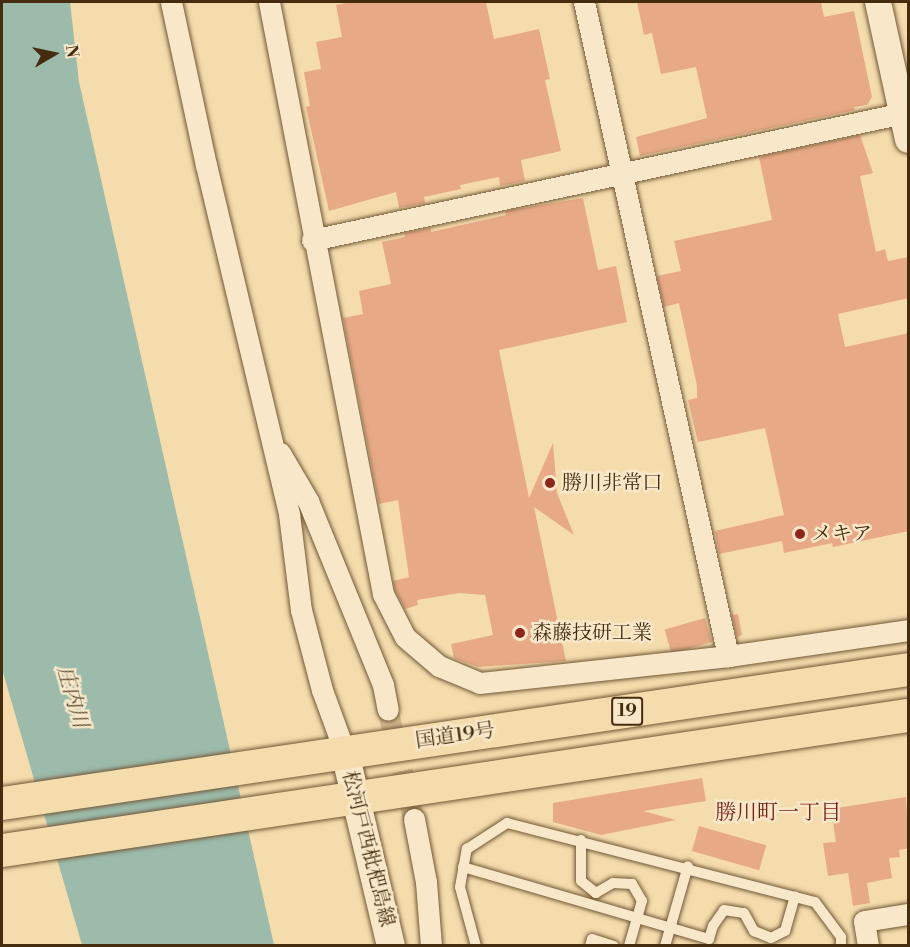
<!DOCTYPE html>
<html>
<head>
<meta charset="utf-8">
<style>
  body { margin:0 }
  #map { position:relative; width:910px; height:947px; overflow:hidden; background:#f4dcac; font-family:"Libre Bodoni","Noto Serif JP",serif }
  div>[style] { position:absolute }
  .water>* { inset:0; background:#9cbbab }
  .building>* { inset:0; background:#e8aa86; transform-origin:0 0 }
  .minor-tunnel>* { height:21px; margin-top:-10.5px; transform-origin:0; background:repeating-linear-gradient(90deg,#d1b98d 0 21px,transparent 0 31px) }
  .roads { filter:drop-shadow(0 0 2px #715836) drop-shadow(0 0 2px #715836) }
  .service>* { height:10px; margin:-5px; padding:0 5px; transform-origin:5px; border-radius:5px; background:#f8e8c9 }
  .minor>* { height:21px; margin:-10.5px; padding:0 10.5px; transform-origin:10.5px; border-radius:10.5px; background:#f8e8c9 }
  .tertiary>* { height:26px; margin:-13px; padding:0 13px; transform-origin:13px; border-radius:13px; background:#f8e8c9 }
  .secondary>* { height:28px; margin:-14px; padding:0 14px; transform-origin:14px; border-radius:14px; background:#f8e8c9 }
  .trunk>* { height:33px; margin:-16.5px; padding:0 16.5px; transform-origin:16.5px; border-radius:16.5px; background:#f4dcac }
  .dots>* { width:16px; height:16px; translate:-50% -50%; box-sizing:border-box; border:3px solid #f8e8c9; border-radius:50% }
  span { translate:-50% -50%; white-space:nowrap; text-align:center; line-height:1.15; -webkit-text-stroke:5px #f8e8c9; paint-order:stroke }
  .shield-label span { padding:2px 4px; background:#f8e8c9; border:2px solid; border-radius:4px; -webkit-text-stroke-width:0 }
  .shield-label { font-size:18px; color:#452c0f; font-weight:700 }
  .poi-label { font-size:20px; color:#452c0f }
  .left { translate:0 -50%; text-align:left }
  .street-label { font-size:20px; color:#452c0f }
  .water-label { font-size:21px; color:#5b5036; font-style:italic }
  .neighbourhood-label { font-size:21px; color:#7a1f14 }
  .frame { position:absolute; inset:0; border:3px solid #452c0f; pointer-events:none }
  .north { position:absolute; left:24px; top:24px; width:60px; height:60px; -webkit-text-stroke:4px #f8e8c9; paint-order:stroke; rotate:81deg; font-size:16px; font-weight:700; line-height:24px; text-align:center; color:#452c0f }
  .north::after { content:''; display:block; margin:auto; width:21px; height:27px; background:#452c0f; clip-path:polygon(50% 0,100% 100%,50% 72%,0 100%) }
</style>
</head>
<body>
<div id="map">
  <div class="water">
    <div style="clip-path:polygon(2px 2px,70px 2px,79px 82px,274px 945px,82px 945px,2px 669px)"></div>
  </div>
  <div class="building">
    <div style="clip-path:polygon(351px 2px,486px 2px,494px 39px,539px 29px,550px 79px,545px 80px,561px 151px,521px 160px,525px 181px,500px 186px,499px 177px,460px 185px,461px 189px,424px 197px,425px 203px,399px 208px,396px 192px,329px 211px,306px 107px,310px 106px,304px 72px,321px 69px,316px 42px,342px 37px,336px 5px)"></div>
    <div style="clip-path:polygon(637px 2px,821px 2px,824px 17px,854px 11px,872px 97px,867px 105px,854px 107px,855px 110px,640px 156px,636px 137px,707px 118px,696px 67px,661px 74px,652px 33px,644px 35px)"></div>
    <div style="clip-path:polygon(860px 135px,873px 173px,860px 176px,876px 252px,885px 249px,888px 261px,909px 257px,909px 298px,838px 314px,845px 347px,909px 333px,909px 531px,833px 547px,832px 543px,784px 553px,782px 541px,719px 554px,715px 531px,784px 515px,765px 428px,698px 442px,688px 400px,697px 398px,697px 386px,679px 303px,664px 307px,657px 276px,681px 271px,674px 241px,772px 220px,759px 157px)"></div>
    <div style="clip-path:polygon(583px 198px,598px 270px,616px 266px,627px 322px,499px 350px,529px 498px,553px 443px,557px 493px,574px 535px,534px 507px,566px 661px,478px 667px,454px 658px,451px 644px,493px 635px,485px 595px,459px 593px,417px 600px,418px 605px,405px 609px,395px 590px,393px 581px,409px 577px,398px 500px,379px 504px,343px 318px,363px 314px,359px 291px,391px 284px,382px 242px,405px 237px,404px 233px,431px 228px,431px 232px,506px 215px,505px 211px)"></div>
    <div style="clip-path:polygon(738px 614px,742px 635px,737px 637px,732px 615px)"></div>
    <div style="left:705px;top:618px;width:25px;height:42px;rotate:74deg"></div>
    <div style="clip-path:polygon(702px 778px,706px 801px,643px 811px,676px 820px,601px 835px,553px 822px,553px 803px)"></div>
    <div style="clip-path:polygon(906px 797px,909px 848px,899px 850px,900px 857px,889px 858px,892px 878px,867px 883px,870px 903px,853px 906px,848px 873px,828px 876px,823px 843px,836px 842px,831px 809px)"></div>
    <div style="left:699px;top:826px;width:70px;height:26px;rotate:16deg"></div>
  </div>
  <div class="minor-tunnel">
    <div style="left:388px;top:710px;width:112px;rotate:76.6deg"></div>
  </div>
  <div class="roads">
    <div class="service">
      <div style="left:463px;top:867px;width:181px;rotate:16.3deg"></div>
      <div style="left:637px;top:918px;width:18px;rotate:-74deg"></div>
      <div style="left:642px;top:901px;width:20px;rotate:-120deg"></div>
      <div style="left:632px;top:884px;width:19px;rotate:-177deg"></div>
      <div style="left:613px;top:883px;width:20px;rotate:150deg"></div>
      <div style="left:596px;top:893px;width:19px;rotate:-141deg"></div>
      <div style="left:581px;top:881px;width:41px;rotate:-90deg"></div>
      <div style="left:476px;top:946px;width:61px;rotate:-105.2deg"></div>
      <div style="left:460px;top:887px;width:39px;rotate:-80deg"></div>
      <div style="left:467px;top:849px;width:48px;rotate:-33deg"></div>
      <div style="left:507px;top:823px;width:318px;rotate:14.4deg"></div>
      <div style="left:815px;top:902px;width:44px;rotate:53.4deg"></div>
      <div style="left:841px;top:937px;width:9px;rotate:90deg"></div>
      <div style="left:590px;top:946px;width:7px;rotate:-74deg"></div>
      <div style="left:592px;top:939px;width:23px;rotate:18deg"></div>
      <div style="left:629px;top:946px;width:29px;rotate:-74deg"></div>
      <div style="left:637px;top:918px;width:75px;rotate:16.3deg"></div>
      <div style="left:709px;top:939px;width:14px;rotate:-73deg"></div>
      <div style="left:713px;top:926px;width:19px;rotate:-55deg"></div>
      <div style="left:724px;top:910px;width:20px;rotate:9deg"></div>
      <div style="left:744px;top:913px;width:21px;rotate:61deg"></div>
      <div style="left:754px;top:931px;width:18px;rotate:22deg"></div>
      <div style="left:771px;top:938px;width:16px;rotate:-27deg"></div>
      <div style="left:785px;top:931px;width:36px;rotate:-74deg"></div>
      <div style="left:665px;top:946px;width:83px;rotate:-74deg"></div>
    </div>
    <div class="minor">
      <div style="left:171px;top:2px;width:167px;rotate:77.9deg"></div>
      <div style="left:206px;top:165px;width:359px;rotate:76.6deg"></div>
      <div style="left:289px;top:514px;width:97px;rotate:82.9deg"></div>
      <div style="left:301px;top:610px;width:83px;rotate:75.3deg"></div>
      <div style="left:322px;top:690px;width:67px;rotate:69.9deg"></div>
      <div style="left:269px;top:2px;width:603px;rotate:79.1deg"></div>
      <div style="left:383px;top:594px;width:48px;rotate:62.9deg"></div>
      <div style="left:405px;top:637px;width:45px;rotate:40.5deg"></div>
      <div style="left:439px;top:666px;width:44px;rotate:22.5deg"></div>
      <div style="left:480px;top:683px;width:249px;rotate:-6.2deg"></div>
      <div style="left:728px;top:656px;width:182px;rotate:-8.2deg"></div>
      <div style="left:584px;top:2px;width:670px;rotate:77.58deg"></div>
      <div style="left:312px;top:240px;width:610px;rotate:-12.12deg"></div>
      <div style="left:280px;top:453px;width:56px;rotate:59.7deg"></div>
      <div style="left:308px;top:501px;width:199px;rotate:67.8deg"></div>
      <div style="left:383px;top:685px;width:25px;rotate:79deg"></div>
      <div style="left:414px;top:819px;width:64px;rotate:79.2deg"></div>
      <div style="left:426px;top:882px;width:64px;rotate:85.5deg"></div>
      <div style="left:868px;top:946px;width:25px;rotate:-99deg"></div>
      <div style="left:864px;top:921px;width:45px;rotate:-9deg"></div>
    </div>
    <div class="tertiary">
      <div style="left:878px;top:2px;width:141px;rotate:77.7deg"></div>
    </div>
    <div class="secondary">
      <div style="left:345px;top:753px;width:198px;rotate:76.6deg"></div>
    </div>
    <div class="trunk">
      <div style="left:2px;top:803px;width:916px;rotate:-8.41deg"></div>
      <div style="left:2px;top:850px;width:916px;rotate:-8.48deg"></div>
    </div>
  </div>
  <div class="dots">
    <div style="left:550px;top:483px;background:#8f2418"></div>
    <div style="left:800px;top:534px;background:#8f2418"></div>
    <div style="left:520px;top:633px;background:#8f2418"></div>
  </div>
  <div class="shield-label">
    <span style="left:627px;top:711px">19</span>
  </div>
  <div class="poi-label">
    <span class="left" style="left:562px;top:483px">勝川非常口</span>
    <span class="left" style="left:812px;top:534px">メキア</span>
    <span class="left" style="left:532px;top:633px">森藤技研工業</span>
  </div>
  <div class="street-label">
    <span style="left:455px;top:736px;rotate:-8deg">国道19号</span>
    <span style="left:368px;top:849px;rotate:76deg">松河戸西枇杷島線</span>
  </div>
  <div class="water-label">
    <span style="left:72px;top:697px;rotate:74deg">庄内川</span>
  </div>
  <div class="neighbourhood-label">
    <span style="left:778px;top:813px">勝川町一丁目</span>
  </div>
  <div class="frame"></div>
  <div class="north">N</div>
</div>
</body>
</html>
